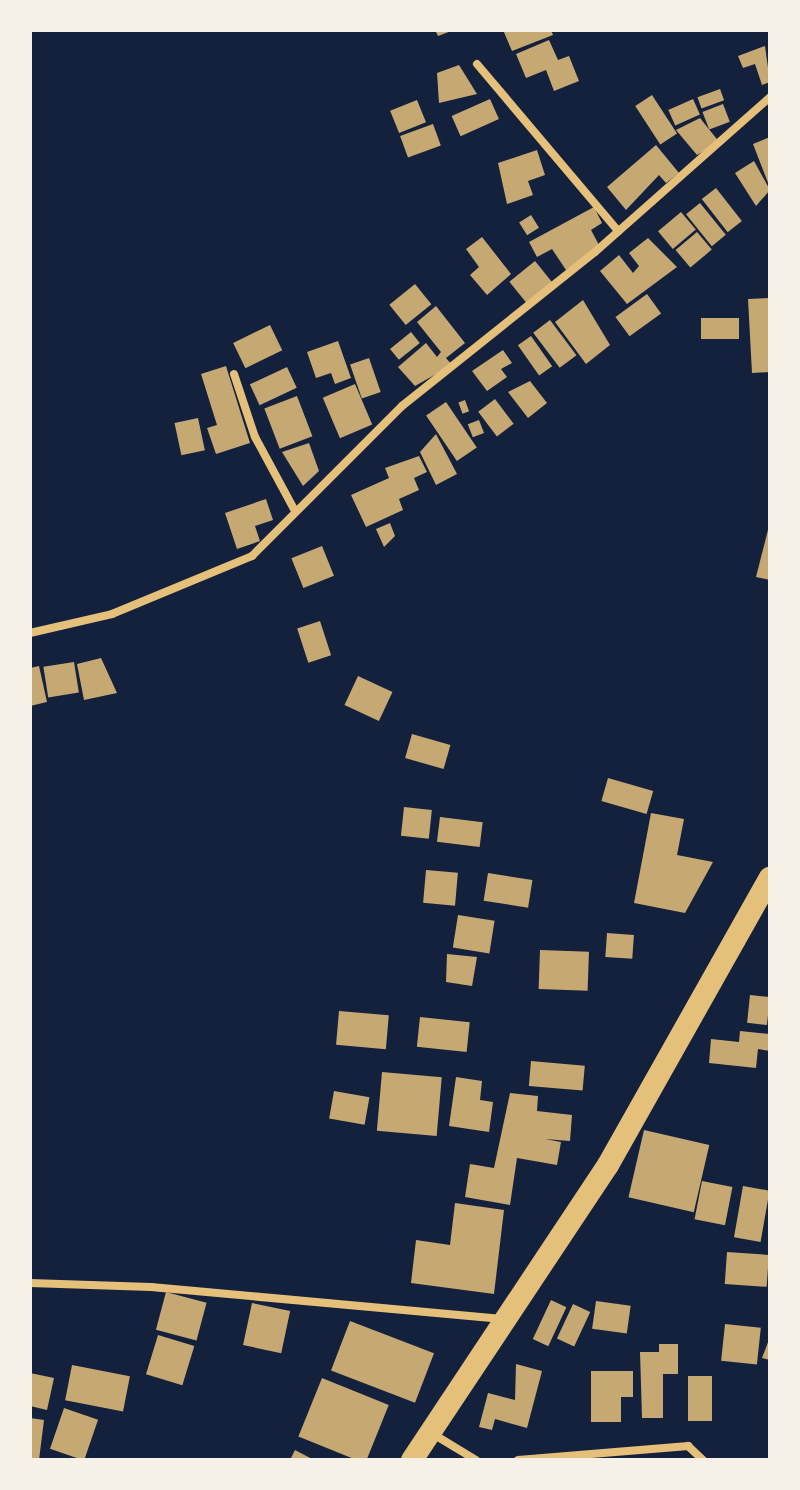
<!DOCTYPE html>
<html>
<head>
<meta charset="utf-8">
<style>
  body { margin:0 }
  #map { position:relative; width:800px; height:1490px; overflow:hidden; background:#14213d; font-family:"Noto Sans",sans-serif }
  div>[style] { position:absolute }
  .building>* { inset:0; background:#c6a872; transform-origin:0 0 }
  .minor>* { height:8px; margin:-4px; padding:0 4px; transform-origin:4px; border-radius:4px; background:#e5c07b }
  .trunk>* { height:22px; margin:-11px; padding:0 11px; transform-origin:11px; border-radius:11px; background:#e5c07b }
  span { translate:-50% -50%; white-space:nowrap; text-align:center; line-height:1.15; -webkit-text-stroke:6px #f6f1e7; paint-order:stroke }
  .frame { position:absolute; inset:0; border:32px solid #f6f1e7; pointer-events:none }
</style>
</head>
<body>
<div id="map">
  <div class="building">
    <div style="clip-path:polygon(435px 30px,454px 30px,438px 36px)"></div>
    <div style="clip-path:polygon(503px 30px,551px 30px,553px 35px,512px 51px)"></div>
    <div style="clip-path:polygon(549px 40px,558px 60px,569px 56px,579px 81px,554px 91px,546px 70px,526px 78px,516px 54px)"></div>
    <div style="clip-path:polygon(765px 46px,770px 82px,762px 85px,755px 64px,743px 68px,738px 56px)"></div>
    <div style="clip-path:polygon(459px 65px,477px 94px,439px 103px,437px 73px)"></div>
    <div style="left:720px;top:89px;width:12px;height:24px;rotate:70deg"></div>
    <div style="left:652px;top:95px;width:46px;height:20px;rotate:57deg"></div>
    <div style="left:490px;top:99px;width:22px;height:42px;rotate:66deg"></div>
    <div style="left:693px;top:99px;width:17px;height:27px;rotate:66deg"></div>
    <div style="left:417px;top:100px;width:24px;height:29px;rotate:68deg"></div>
    <div style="left:723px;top:104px;width:19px;height:22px;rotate:69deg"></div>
    <div style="clip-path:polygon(700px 118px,720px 143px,697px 155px,676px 130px)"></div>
    <div style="left:433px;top:124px;width:23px;height:35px;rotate:70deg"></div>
    <div style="clip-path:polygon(770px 137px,770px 188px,753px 144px)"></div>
    <div style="clip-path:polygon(656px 145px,679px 173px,666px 183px,659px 175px,626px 210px,607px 187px)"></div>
    <div style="clip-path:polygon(537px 150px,545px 175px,528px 181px,533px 195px,507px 204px,498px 163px)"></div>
    <div style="clip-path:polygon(754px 161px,770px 190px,756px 206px,735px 173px)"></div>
    <div style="left:716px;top:188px;width:42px;height:18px;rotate:52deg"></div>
    <div style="left:700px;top:203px;width:41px;height:18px;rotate:51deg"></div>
    <div style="clip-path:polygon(594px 207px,602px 223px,591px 230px,599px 245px,581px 261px,566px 270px,552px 249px,537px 257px,529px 242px)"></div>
    <div style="left:681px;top:212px;width:23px;height:30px;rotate:50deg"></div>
    <div style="left:531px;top:215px;width:15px;height:14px;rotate:58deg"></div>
    <div style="left:697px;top:232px;width:23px;height:28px;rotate:50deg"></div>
    <div style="clip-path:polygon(482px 237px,511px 274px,487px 295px,470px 275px,479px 267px,466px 249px)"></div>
    <div style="clip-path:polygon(648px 238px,677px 267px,627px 304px,600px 271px,619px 255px,633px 273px,639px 266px,629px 253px)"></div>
    <div style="left:535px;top:261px;width:27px;height:33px;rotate:51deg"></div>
    <div style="left:415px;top:284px;width:26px;height:33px;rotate:51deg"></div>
    <div style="left:647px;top:294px;width:24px;height:39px;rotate:54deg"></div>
    <div style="clip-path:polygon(770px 298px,770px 372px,752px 373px,748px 299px)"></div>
    <div style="clip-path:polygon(583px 300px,610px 345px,586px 364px,555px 322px)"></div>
    <div style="clip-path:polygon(436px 306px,465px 343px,446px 358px,452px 365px,415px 386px,398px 367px,426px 343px,437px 357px,441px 352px,417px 322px)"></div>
    <div style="left:701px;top:318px;width:38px;height:21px"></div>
    <div style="left:550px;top:320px;width:44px;height:21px;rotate:53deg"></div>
    <div style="left:270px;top:325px;width:28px;height:41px;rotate:64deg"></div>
    <div style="left:411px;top:332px;width:14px;height:27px;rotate:51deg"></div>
    <div style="left:531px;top:336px;width:37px;height:16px;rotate:55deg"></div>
    <div style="clip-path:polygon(338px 341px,351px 378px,335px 384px,331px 373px,316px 378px,307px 352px)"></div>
    <div style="clip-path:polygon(503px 350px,512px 363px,501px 369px,507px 377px,487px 391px,472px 371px)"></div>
    <div style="left:369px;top:358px;width:36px;height:20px;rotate:71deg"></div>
    <div style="clip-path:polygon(226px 366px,250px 443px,216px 454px,207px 428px,217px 425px,201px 374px)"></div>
    <div style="left:287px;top:367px;width:23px;height:41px;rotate:65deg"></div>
    <div style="clip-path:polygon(530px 381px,547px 403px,528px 418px,508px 392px)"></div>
    <div style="left:355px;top:384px;width:44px;height:35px;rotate:67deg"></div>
    <div style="left:297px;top:396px;width:43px;height:35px;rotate:69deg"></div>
    <div style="left:495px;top:399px;width:31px;height:21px;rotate:53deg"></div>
    <div style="left:465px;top:400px;width:12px;height:7px;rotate:70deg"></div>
    <div style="left:446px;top:402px;width:55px;height:24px;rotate:56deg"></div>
    <div style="left:198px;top:418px;width:33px;height:24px;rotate:78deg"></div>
    <div style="left:479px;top:420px;width:14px;height:12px;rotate:69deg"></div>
    <div style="clip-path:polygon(436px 434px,457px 474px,436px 485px,420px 452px)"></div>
    <div style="clip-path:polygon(309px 443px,319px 471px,303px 486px,282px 452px)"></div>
    <div style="clip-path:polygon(419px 456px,427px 472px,414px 478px,419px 490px,399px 499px,403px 510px,366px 527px,351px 495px,389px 478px,385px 468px)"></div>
    <div style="clip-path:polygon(266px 499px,273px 520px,255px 526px,260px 541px,237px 549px,225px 513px)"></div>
    <div style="clip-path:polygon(770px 522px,770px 580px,756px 577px)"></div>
    <div style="clip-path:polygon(390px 523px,395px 536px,384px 547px,376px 529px)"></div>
    <div style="left:322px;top:546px;width:32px;height:33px;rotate:68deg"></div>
    <div style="left:320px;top:621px;width:36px;height:24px;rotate:72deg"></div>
    <div style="clip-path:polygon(101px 658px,117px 693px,84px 700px,77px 664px)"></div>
    <div style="left:74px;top:662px;width:31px;height:31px;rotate:81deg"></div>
    <div style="clip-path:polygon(39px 666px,47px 702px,30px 706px,30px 668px)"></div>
    <div style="left:358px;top:676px;width:38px;height:32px;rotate:25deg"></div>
    <div style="left:412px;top:734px;width:40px;height:25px;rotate:16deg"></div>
    <div style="left:608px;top:778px;width:47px;height:24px;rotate:16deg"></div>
    <div style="left:404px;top:807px;width:28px;height:29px;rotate:6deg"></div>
    <div style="clip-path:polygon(651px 813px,684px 819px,677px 855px,713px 862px,685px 913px,634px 903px)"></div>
    <div style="left:440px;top:817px;width:43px;height:25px;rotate:7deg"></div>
    <div style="left:426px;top:870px;width:32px;height:33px;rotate:5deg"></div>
    <div style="left:488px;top:873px;width:45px;height:28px;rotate:9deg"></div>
    <div style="left:458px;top:915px;width:37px;height:33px;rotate:9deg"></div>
    <div style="left:607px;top:933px;width:27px;height:24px;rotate:4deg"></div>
    <div style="left:540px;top:950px;width:49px;height:39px;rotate:2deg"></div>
    <div style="clip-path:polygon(447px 954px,477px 957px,472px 986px,446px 982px)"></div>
    <div style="left:750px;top:995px;width:20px;height:28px;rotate:6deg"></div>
    <div style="left:339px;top:1011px;width:50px;height:34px;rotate:5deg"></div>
    <div style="left:420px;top:1017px;width:50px;height:30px;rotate:6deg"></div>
    <div style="clip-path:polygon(740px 1031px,770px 1034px,770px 1051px,758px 1049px,756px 1068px,709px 1063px,711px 1039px,739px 1042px)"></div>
    <div style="left:531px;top:1061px;width:54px;height:25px;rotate:5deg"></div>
    <div style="left:382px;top:1072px;width:60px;height:59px;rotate:5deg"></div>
    <div style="clip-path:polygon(456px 1077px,482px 1081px,480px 1100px,493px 1102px,489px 1132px,449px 1126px)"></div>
    <div style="left:334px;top:1091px;width:36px;height:28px;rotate:10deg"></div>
    <div style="clip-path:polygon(510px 1093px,538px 1096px,537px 1111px,572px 1115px,570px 1141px,545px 1139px,561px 1142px,557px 1165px,517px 1158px,510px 1205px,465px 1197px,470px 1164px,494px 1168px)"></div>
    <div style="left:644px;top:1130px;width:67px;height:69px;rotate:13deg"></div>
    <div style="left:702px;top:1181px;width:31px;height:39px;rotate:11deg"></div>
    <div style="left:743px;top:1186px;width:27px;height:52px;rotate:10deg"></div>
    <div style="clip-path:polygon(455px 1203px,504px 1210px,494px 1294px,411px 1283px,416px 1240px,450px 1245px)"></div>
    <div style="left:727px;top:1252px;width:42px;height:32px;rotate:4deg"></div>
    <div style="left:166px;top:1292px;width:42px;height:39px;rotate:15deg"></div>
    <div style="left:551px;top:1300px;width:17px;height:43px;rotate:25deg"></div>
    <div style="left:596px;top:1301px;width:35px;height:28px;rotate:8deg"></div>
    <div style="left:252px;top:1303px;width:39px;height:43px;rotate:12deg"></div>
    <div style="left:573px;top:1304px;width:19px;height:38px;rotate:25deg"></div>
    <div style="left:350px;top:1321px;width:90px;height:53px;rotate:21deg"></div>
    <div style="left:725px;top:1324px;width:36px;height:37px;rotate:6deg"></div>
    <div style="left:158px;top:1335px;width:38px;height:41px;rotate:17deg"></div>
    <div style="clip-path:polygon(770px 1337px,770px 1360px,762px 1358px)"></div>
    <div style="clip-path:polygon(659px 1344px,678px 1344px,678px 1374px,663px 1374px,663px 1418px,642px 1418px,640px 1352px,659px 1352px)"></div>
    <div style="clip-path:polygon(516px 1364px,542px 1371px,527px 1428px,495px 1419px,492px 1430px,479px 1427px,488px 1393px,515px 1400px)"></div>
    <div style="left:72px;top:1365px;width:59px;height:36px;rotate:11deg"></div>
    <div style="clip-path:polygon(591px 1371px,633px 1371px,633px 1397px,621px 1397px,621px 1422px,591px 1422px)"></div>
    <div style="clip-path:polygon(30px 1373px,54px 1378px,47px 1410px,30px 1406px)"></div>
    <div style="left:688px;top:1376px;width:24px;height:45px"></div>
    <div style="left:322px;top:1378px;width:72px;height:63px;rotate:22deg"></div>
    <div style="left:64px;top:1408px;width:36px;height:43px;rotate:19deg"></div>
    <div style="clip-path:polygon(30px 1418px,44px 1420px,39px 1460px,30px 1460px)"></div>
    <div style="clip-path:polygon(295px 1450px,314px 1460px,290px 1460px)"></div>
  </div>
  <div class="minor">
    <div style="left:477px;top:64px;width:219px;rotate:49.8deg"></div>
    <div style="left:234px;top:374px;width:66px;rotate:71.6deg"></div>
    <div style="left:255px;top:437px;width:82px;rotate:61.6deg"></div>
    <div style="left:30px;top:633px;width:84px;rotate:-13deg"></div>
    <div style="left:112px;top:614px;width:152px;rotate:-22.5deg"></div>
    <div style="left:252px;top:556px;width:212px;rotate:-45deg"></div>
    <div style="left:402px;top:406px;width:247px;rotate:-38.6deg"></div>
    <div style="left:595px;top:252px;width:234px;rotate:-41.5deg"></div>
    <div style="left:30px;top:1283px;width:121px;rotate:1.9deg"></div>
    <div style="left:151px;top:1287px;width:353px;rotate:5.2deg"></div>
    <div style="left:433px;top:1434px;width:50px;rotate:31.2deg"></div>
    <div style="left:518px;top:1460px;width:171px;rotate:-4.7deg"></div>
    <div style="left:688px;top:1446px;width:21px;rotate:43deg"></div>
  </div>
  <div class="trunk">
    <div style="left:412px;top:1460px;width:354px;rotate:-56.4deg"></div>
    <div style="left:608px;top:1165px;width:330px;rotate:-60.6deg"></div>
  </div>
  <div class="frame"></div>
</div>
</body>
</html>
